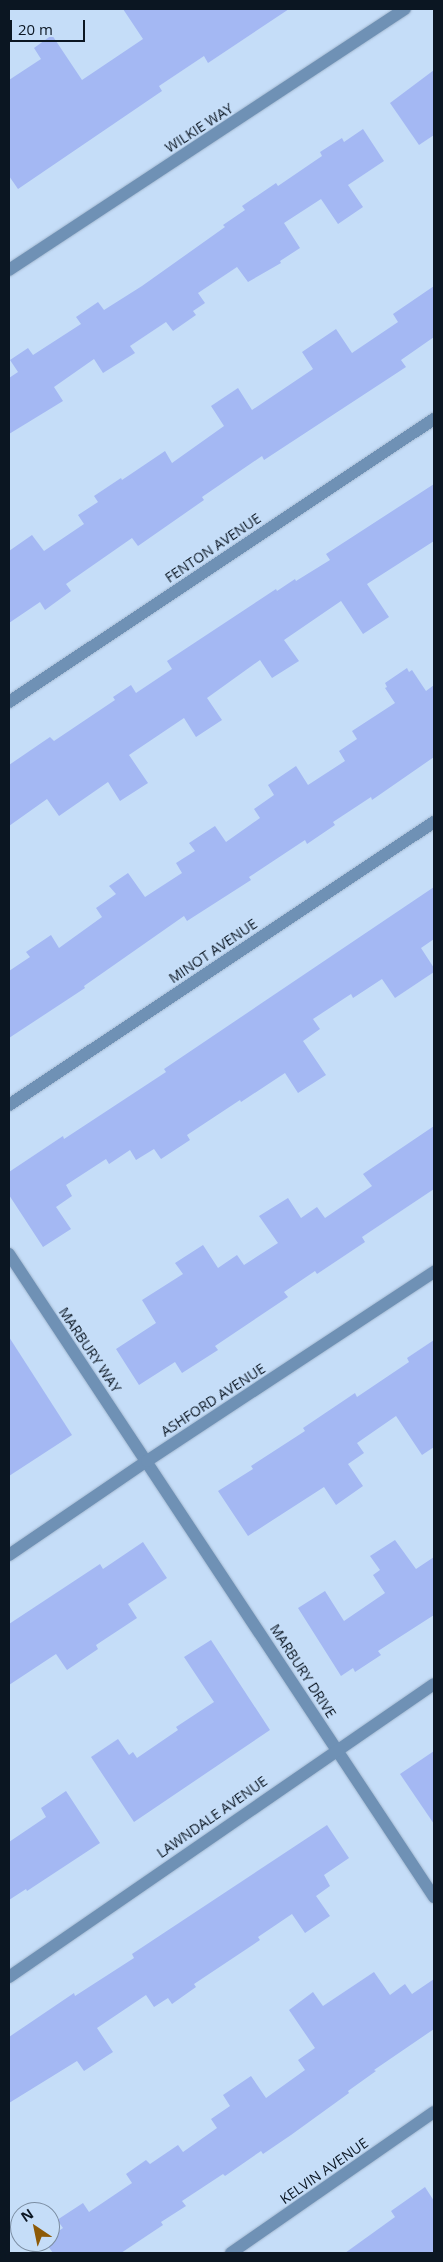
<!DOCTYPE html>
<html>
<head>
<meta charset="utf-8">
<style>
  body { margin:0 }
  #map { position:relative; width:443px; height:2262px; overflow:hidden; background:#c5ddf8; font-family:"Open Sans",sans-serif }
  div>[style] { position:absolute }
  .building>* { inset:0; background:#a4b8f3 }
  .roads { filter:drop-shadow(0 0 1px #a4b9d1) drop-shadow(0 0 1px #a4b9d1) }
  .minor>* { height:12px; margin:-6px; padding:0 6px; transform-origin:6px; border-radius:6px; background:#6f91b5 }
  span { translate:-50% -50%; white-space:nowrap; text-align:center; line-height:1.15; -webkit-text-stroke:4px #c5ddf8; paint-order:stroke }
  .street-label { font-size:14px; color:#0b1622 }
  .frame { position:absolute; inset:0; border:10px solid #0b1622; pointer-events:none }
  .north { position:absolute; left:10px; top:2202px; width:50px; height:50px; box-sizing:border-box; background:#c5ddf8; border:1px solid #7b8da2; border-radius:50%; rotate:326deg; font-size:14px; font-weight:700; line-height:20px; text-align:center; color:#0b1622 }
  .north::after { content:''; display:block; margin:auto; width:18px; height:22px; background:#8d5a07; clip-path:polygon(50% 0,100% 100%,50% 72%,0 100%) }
  .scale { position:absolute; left:10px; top:20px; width:75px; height:22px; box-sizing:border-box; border:2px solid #0b1622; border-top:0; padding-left:6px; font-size:15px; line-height:18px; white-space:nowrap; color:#0b1622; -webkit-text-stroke:4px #c5ddf8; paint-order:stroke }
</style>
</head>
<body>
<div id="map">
  <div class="building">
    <div style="clip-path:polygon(123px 9px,289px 9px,208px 63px,204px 56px,159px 86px,162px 91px,18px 189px,9px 176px,9px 80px,41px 59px,34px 48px,52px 35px,82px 80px,143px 39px)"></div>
    <div style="clip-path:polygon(434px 70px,434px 135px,419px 145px,390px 103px)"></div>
    <div style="clip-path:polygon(363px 129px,384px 161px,348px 185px,363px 207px,338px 224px,321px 199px,284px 223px,300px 248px,280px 261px,281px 263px,248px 282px,237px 267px,198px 293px,205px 303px,193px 311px,196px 315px,173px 331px,166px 322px,130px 346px,135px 353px,103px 373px,94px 359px,54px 387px,63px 401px,9px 434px,9px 378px,18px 372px,10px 360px,28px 348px,33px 355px,81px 324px,76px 317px,98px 302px,104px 310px,142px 286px,225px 227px,223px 225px,245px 210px,242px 206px,276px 183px,278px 186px,322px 156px,320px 152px,342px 138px,344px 142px)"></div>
    <div style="clip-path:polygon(434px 286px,434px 337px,401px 360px,406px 367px,264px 460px,262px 456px,202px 497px,204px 500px,138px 546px,132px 538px,66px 584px,71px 591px,45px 610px,40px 602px,9px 623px,9px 551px,32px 535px,44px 551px,84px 524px,78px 515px,98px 502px,94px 496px,121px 478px,122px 480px,165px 451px,172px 463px,224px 426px,211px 406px,238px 388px,252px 410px,313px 369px,302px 352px,336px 329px,352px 353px,398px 322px,393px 314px)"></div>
    <div style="clip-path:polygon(434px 484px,434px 541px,367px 584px,389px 617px,363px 634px,341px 601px,284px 640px,299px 661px,272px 678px,260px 660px,207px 698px,222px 720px,196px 737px,184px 718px,129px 755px,148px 783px,120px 801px,108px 782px,59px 816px,47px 799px,9px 826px,9px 765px,50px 737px,54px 741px,115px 700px,113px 697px,131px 685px,136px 693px,172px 669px,167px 661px,276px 589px,277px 591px,295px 579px,296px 581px,330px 560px,326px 554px)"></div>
    <div style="clip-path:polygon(407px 668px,409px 672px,412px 670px,426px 691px,434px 685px,434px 757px,372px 800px,371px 797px,333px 822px,335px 825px,307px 844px,305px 840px,249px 877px,251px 880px,187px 921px,184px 916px,84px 986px,85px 988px,9px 1038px,9px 971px,30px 957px,26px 952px,51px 935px,59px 948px,102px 917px,96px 908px,116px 894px,109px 886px,128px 873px,145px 897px,182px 873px,176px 863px,195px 851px,189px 843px,215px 826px,226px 842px,260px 818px,254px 809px,274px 795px,268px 785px,296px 766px,308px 785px,345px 761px,339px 751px,357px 739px,352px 731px,395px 703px,385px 688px,387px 687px,385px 683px)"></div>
    <div style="clip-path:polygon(434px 887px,434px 939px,421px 948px,434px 968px,434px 972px,395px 998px,382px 979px,353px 998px,351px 994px,313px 1019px,320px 1029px,303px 1041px,326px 1075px,298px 1093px,285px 1073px,241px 1102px,240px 1100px,187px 1135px,190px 1140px,161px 1159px,154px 1149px,136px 1160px,130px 1150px,109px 1164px,106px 1159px,66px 1185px,72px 1196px,56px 1207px,71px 1229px,43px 1247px,9px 1195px,9px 1172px,63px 1136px,64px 1139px,166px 1072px,164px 1069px)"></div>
    <div style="clip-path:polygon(434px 1126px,434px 1189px,362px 1237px,365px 1242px,317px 1274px,315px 1271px,284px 1292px,288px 1297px,215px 1346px,218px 1350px,182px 1373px,175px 1362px,139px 1385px,116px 1349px,156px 1323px,142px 1300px,183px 1274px,175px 1263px,203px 1245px,218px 1268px,237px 1255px,244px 1265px,278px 1243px,259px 1216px,288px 1198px,301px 1218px,317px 1207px,325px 1218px,372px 1186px,363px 1174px)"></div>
    <div style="clip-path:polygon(9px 1337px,72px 1435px,9px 1476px)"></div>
    <div style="clip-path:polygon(434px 1340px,434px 1447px,422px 1455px,396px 1416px,357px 1443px,364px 1453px,348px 1464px,363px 1486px,336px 1505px,324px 1487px,248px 1536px,218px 1491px,253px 1469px,251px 1466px,305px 1431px,303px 1428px,355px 1393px,357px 1397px,409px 1362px,407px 1358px)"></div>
    <div style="clip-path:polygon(395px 1540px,416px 1569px,434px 1557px,434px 1615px,378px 1651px,381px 1655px,355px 1672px,353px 1668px,341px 1676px,298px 1608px,325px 1591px,344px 1621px,385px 1593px,373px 1575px,380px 1570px,370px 1556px)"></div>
    <div style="clip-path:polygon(143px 1542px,167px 1578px,128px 1604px,137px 1618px,96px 1645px,98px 1649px,67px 1670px,56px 1654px,9px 1685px,9px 1624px,100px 1564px,103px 1569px)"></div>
    <div style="clip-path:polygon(211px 1640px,270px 1730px,134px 1822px,91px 1757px,118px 1739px,129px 1755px,133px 1752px,137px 1758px,178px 1730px,176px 1727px,214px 1702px,184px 1657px)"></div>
    <div style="clip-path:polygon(434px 1751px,434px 1824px,400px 1774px)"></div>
    <div style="clip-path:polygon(66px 1791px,100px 1843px,27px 1891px,26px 1889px,9px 1900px,9px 1842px,46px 1817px,41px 1808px)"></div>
    <div style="clip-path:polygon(327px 1825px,349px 1858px,324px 1875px,330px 1886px,316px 1896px,330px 1916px,305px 1933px,292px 1914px,258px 1937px,260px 1940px,194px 1984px,196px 1987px,172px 2004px,168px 1998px,154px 2007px,146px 1995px,97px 2028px,113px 2052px,84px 2071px,77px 2061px,9px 2103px,9px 2037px,74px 1993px,75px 1996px,134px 1958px,132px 1954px)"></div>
    <div style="clip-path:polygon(374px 1972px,390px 1995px,405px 1984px,412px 1994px,434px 1979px,434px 2029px,374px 2070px,376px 2071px,348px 2091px,349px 2093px,291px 2135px,263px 2154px,261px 2151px,225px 2176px,223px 2174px,182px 2201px,186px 2206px,161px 2222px,163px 2225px,121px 2253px,53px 2253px,45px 2242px,50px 2242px,50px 2237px,63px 2228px,57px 2220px,83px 2203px,89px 2212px,132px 2183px,126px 2174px,146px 2160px,150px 2164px,178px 2145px,183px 2152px,217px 2128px,211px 2119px,230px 2106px,223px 2095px,251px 2076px,266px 2098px,305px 2070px,298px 2060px,315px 2048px,289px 2010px,313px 1992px,323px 2006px)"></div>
    <div style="clip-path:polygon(425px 2187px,434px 2201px,434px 2253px,345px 2253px,395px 2217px,391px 2211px)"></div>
  </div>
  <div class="roads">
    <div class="minor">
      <div style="left:9px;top:270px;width:474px;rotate:-33.4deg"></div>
      <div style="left:9px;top:702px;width:511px;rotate:-33.66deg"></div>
      <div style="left:9px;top:1105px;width:511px;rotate:-33.66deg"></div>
      <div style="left:9px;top:1254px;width:771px;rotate:56.54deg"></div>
      <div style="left:9px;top:1555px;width:167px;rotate:-34.3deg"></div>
      <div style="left:147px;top:1461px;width:344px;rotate:-33.4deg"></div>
      <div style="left:9px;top:1977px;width:516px;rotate:-34.58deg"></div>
      <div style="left:231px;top:2253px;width:247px;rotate:-34.8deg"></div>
    </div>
  </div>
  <div class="street-label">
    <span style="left:199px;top:128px;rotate:-33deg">WILKIE WAY</span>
    <span style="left:213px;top:548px;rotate:-34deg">FENTON AVENUE</span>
    <span style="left:213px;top:951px;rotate:-34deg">MINOT AVENUE</span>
    <span style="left:90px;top:1350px;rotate:56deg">MARBURY WAY</span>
    <span style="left:213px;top:1400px;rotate:-33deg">ASHFORD AVENUE</span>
    <span style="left:303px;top:1671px;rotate:57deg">MARBURY DRIVE</span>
    <span style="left:212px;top:1817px;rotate:-35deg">LAWNDALE AVENUE</span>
    <span style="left:324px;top:2171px;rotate:-35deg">KELVIN AVENUE</span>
  </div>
  <div class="frame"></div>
  <div class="north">N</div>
  <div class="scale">20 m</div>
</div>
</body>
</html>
